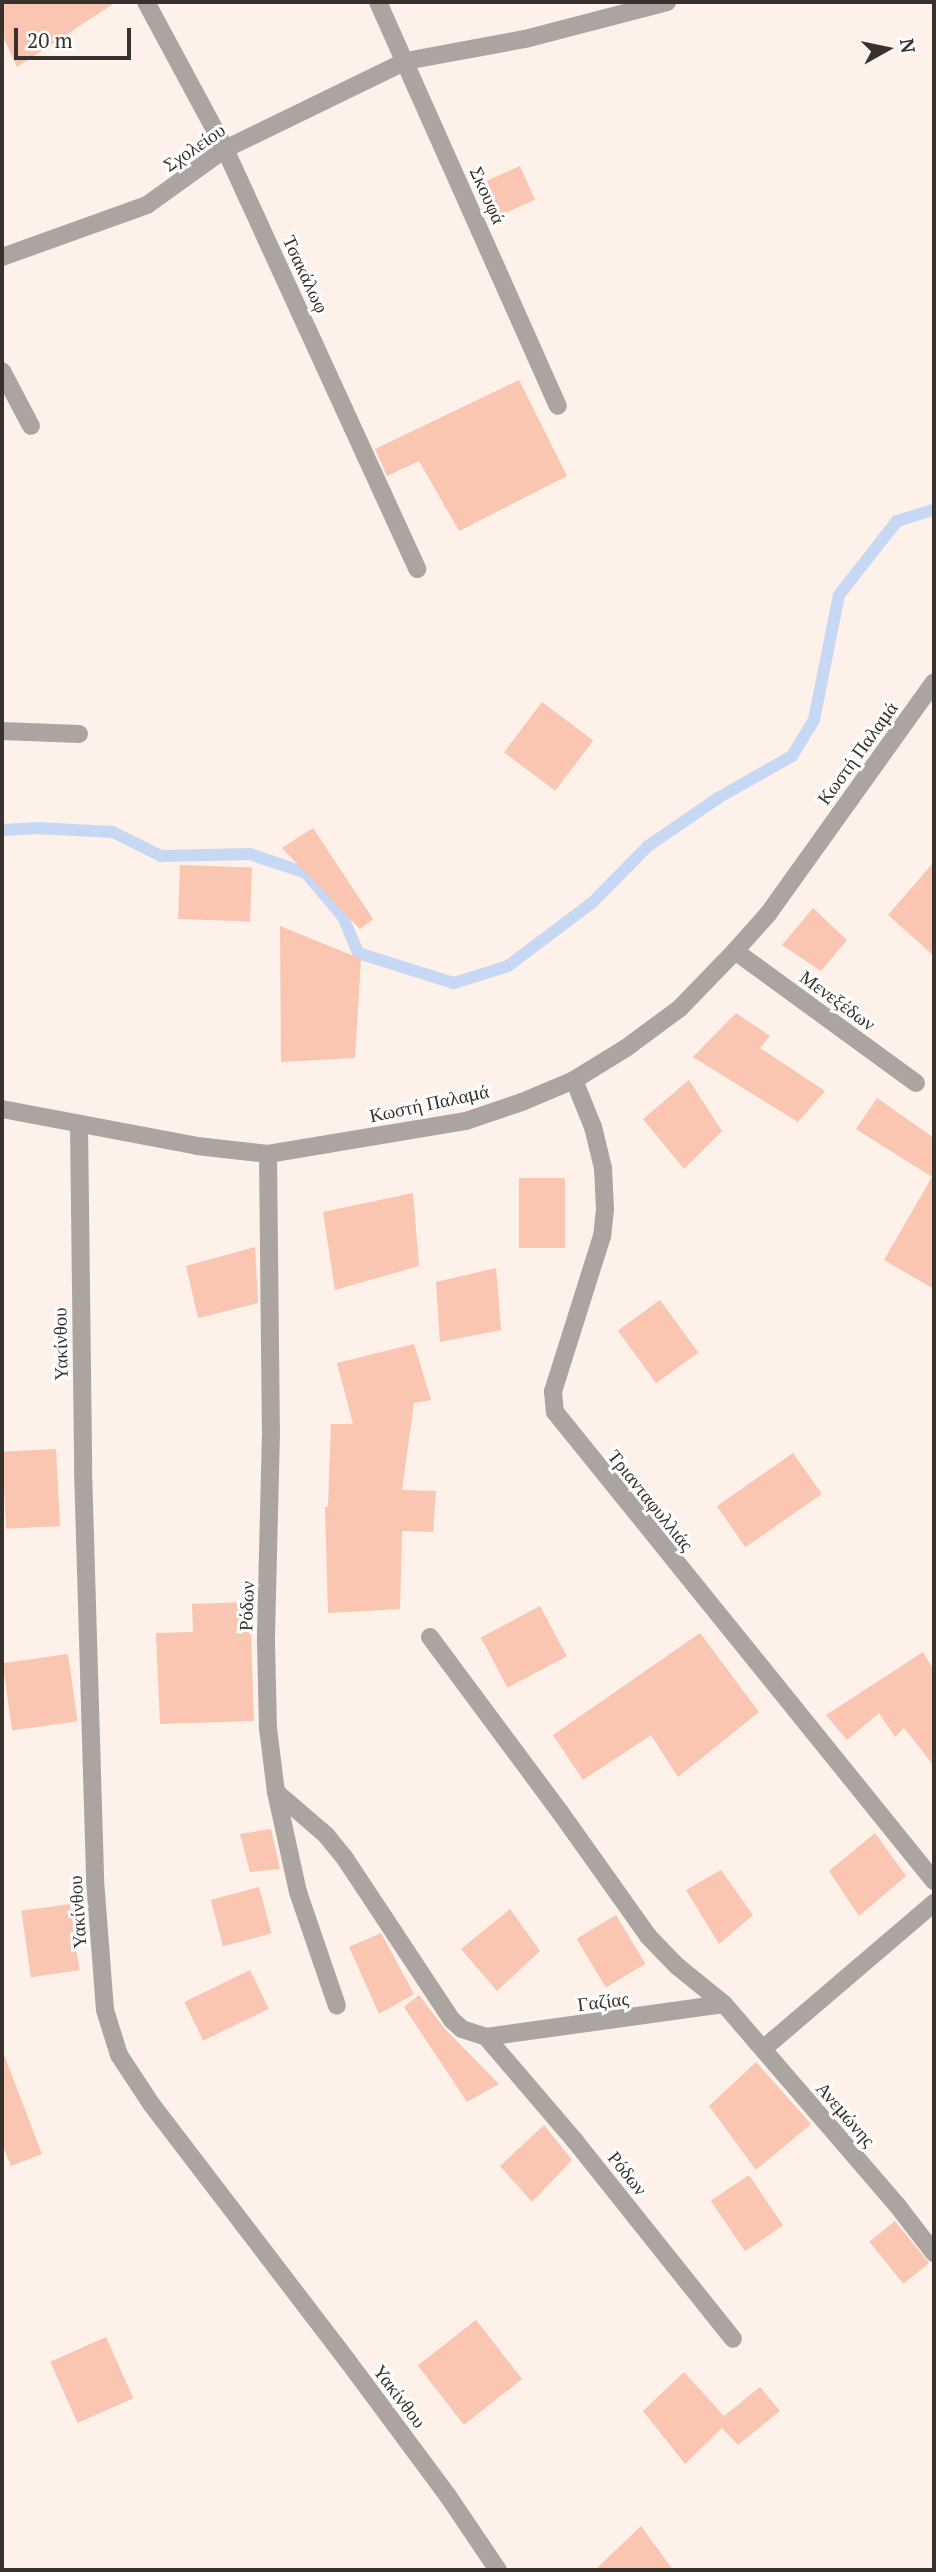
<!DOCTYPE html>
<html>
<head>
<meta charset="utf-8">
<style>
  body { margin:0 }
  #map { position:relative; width:936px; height:2572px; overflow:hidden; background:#fdf1e9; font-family:"PT Serif",serif }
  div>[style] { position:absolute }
  .stream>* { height:12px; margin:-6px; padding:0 6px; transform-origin:6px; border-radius:6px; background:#c7d8f5 }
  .building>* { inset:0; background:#fac5b1; transform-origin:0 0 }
  .minor>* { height:18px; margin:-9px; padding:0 9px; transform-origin:9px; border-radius:9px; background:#aba4a0 }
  span { translate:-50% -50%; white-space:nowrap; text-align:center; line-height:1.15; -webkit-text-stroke:6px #fff; paint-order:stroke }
  .street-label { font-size:19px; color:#38322e }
  .frame { position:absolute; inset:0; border:4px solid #38322e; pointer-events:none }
  .north { position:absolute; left:852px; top:14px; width:70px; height:70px; -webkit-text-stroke:5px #fff; paint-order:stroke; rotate:81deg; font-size:19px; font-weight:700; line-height:28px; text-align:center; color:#38322e }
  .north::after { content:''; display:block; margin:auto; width:24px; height:32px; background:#38322e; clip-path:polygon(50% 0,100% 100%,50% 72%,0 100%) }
  .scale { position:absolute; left:14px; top:28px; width:117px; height:32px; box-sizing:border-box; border:4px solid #38322e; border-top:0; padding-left:9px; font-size:21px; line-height:24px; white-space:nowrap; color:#38322e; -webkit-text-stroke:5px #fff; paint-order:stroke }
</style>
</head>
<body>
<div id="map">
  <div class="stream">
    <div style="left:2px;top:830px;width:34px;rotate:-3deg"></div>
    <div style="left:36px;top:828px;width:77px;rotate:3deg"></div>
    <div style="left:113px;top:832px;width:54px;rotate:26.6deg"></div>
    <div style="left:161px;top:856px;width:89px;rotate:-1.3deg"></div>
    <div style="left:250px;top:854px;width:59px;rotate:18.7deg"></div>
    <div style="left:306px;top:873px;width:57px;rotate:49.9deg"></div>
    <div style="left:343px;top:917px;width:39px;rotate:67deg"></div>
    <div style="left:358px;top:953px;width:101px;rotate:17.4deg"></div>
    <div style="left:454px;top:983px;width:57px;rotate:-17.5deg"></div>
    <div style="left:508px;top:966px;width:106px;rotate:-37deg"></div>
    <div style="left:593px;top:902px;width:78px;rotate:-45.5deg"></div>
    <div style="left:648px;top:846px;width:85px;rotate:-34.4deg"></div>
    <div style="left:718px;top:798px;width:85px;rotate:-29.6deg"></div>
    <div style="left:792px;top:756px;width:42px;rotate:-58.6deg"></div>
    <div style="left:814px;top:720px;width:127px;rotate:-78.7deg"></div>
    <div style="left:839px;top:595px;width:94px;rotate:-51.9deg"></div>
    <div style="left:897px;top:521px;width:39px;rotate:-17deg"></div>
  </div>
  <div class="building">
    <div style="clip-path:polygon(2px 2px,116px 2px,17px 67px,2px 34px)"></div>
    <div style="left:520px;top:166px;width:37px;height:45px;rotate:66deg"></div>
    <div style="clip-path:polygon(519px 380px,567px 476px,459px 531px,419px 461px,387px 476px,375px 449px)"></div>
    <div style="left:542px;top:702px;width:64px;height:63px;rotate:37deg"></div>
    <div style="clip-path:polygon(313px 828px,373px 919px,360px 929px,282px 848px)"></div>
    <div style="clip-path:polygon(934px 862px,934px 956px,888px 915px)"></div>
    <div style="left:180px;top:865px;width:72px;height:54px;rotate:2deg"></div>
    <div style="clip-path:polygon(813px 908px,847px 940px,821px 971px,782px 945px)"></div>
    <div style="clip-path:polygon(280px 926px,361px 959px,355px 1058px,281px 1062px)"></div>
    <div style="clip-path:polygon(736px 1013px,770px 1036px,760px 1048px,825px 1091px,798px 1122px,693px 1057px)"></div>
    <div style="clip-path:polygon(689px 1080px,722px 1131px,684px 1169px,643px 1119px)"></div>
    <div style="clip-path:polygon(877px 1098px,934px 1138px,934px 1289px,884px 1260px,932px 1177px,856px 1129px)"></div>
    <div style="left:519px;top:1178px;width:46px;height:70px"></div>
    <div style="clip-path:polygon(413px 1193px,419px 1266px,335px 1290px,323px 1212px)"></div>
    <div style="clip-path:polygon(255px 1247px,258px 1303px,198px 1318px,186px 1266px)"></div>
    <div style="clip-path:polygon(496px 1268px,501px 1330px,440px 1342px,436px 1282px)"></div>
    <div style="left:660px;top:1300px;width:65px;height:52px;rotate:54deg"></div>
    <div style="clip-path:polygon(414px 1344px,431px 1400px,414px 1403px,402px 1490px,436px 1491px,433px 1532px,402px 1531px,400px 1609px,328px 1613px,325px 1507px,328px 1507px,331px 1424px,353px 1424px,337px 1363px)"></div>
    <div style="left:56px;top:1449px;width:77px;height:54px;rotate:87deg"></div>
    <div style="left:793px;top:1453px;width:50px;height:93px;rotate:55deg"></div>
    <div style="clip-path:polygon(250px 1602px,254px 1721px,160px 1724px,156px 1633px,193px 1632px,192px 1604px)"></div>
    <div style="left:540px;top:1606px;width:57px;height:67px;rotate:62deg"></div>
    <div style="clip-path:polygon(700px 1633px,759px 1712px,678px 1777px,651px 1735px,583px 1780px,553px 1735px)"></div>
    <div style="clip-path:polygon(923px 1652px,934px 1671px,934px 1766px,904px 1728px,895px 1737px,879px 1713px,847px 1740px,826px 1715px)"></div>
    <div style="left:68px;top:1654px;width:68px;height:66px;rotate:82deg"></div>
    <div style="clip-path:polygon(271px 1829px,280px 1869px,250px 1872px,240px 1834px)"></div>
    <div style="clip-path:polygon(875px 1833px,906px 1876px,859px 1916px,829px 1871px)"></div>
    <div style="clip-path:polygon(721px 1870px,753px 1915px,719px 1944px,686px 1890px)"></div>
    <div style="left:259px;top:1887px;width:48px;height:50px;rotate:75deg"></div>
    <div style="left:70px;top:1904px;width:67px;height:49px;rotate:82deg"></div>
    <div style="clip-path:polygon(510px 1909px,540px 1951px,497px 1991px,461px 1949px)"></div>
    <div style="left:616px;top:1915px;width:57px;height:46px;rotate:59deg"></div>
    <div style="clip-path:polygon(381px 1933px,414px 1994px,379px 2014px,349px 1947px)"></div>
    <div style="left:250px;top:1970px;width:43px;height:73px;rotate:64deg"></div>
    <div style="clip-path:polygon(419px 1995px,444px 2028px,499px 2084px,467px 2102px,404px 2007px)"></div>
    <div style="clip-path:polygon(2px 2055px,4px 2055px,42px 2154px,11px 2166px,2px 2144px)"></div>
    <div style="clip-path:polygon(756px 2062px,811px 2124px,756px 2170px,709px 2106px)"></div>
    <div style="clip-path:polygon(544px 2125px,572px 2160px,532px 2202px,500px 2166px)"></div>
    <div style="left:749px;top:2175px;width:61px;height:46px;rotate:56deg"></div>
    <div style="left:895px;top:2221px;width:54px;height:33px;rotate:51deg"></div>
    <div style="left:476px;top:2320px;width:75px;height:74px;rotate:52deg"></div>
    <div style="left:106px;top:2337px;width:67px;height:61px;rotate:66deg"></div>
    <div style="clip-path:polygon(684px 2372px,724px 2416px,760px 2387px,780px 2411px,738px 2445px,722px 2428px,685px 2464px,643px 2411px)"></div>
    <div style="clip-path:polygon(641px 2526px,673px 2570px,595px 2570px)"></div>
  </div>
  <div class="minor">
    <div style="left:146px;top:2px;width:167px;rotate:61.7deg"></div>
    <div style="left:225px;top:149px;width:462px;rotate:65.4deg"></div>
    <div style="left:378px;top:2px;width:442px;rotate:66deg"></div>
    <div style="left:2px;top:257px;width:154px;rotate:-19.7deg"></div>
    <div style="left:147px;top:205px;width:96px;rotate:-35.7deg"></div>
    <div style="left:225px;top:149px;width:201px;rotate:-25.9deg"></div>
    <div style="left:406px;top:61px;width:121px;rotate:-10.5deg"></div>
    <div style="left:525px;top:39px;width:147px;rotate:-14.6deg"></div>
    <div style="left:2px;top:371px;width:62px;rotate:62.2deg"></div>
    <div style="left:2px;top:731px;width:77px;rotate:2.2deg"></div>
    <div style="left:735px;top:951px;width:224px;rotate:36.1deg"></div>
    <div style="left:574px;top:1080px;width:51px;rotate:68deg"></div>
    <div style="left:593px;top:1127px;width:42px;rotate:76.3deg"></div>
    <div style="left:603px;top:1168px;width:41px;rotate:87.2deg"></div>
    <div style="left:605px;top:1209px;width:27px;rotate:96deg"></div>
    <div style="left:602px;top:1236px;width:163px;rotate:107.5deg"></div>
    <div style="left:553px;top:1391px;width:21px;rotate:85deg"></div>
    <div style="left:555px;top:1412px;width:603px;rotate:51.06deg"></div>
    <div style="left:2px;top:1109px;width:198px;rotate:10.7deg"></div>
    <div style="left:197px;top:1146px;width:71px;rotate:6.4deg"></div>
    <div style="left:268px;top:1154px;width:201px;rotate:-9.5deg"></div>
    <div style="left:466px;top:1121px;width:59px;rotate:-18.7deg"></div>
    <div style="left:522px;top:1102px;width:56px;rotate:-22.9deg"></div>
    <div style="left:574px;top:1080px;width:61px;rotate:-31.6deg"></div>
    <div style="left:626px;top:1048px;width:67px;rotate:-36.5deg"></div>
    <div style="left:680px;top:1008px;width:79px;rotate:-46deg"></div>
    <div style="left:735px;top:951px;width:50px;rotate:-48.3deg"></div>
    <div style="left:768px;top:914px;width:285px;rotate:-54.4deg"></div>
    <div style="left:79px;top:1125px;width:345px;rotate:89.3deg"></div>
    <div style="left:83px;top:1470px;width:410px;rotate:88.3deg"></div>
    <div style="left:95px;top:1880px;width:130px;rotate:85.6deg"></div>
    <div style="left:105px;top:2010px;width:47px;rotate:72.7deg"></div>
    <div style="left:119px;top:2055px;width:60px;rotate:56.6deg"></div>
    <div style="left:152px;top:2105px;width:321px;rotate:52.6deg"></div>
    <div style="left:347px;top:2360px;width:169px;rotate:53.4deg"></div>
    <div style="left:448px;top:2496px;width:89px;rotate:56deg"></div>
    <div style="left:268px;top:1154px;width:277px;rotate:89.4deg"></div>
    <div style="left:271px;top:1431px;width:211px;rotate:91.4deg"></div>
    <div style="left:266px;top:1642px;width:86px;rotate:88.7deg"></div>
    <div style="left:268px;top:1728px;width:64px;rotate:82.9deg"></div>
    <div style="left:276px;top:1792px;width:66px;rotate:40.7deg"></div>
    <div style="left:326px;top:1835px;width:32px;rotate:51deg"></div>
    <div style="left:346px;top:1860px;width:192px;rotate:56.5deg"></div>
    <div style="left:452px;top:2020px;width:13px;rotate:42deg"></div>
    <div style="left:462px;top:2029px;width:25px;rotate:18deg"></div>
    <div style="left:486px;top:2037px;width:240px;rotate:-7.9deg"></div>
    <div style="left:430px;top:1637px;width:218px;rotate:53.4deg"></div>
    <div style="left:560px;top:1812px;width:152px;rotate:54.6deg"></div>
    <div style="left:648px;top:1936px;width:42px;rotate:46deg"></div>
    <div style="left:677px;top:1966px;width:60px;rotate:39deg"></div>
    <div style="left:724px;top:2004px;width:265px;rotate:49.3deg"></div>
    <div style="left:897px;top:2205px;width:61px;rotate:52.4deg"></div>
    <div style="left:276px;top:1792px;width:102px;rotate:77.6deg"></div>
    <div style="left:298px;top:1892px;width:120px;rotate:71.1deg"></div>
    <div style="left:486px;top:2037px;width:137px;rotate:49.4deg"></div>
    <div style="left:575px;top:2141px;width:253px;rotate:51.4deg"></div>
    <div style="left:763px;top:2049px;width:225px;rotate:-40.5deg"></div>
  </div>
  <div class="street-label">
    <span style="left:194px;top:147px;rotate:-34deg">Σχολείου</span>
    <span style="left:488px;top:195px;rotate:66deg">Σκουφά</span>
    <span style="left:306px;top:274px;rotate:65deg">Τσακάλωφ</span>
    <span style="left:857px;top:753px;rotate:-54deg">Κωστή Παλαμά</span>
    <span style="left:838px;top:1000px;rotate:36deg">Μενεξέδων</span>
    <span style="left:429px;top:1103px;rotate:-12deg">Κωστή Παλαμά</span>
    <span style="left:60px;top:1344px;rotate:-91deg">Υακίνθου</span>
    <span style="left:651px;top:1500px;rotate:51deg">Τριανταφυλλιάς</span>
    <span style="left:246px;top:1606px;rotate:-88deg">Ρόδων</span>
    <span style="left:77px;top:1912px;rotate:-94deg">Υακίνθου</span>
    <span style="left:603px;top:2001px;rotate:-7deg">Γαζίας</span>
    <span style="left:846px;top:2114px;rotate:49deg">Ανεμώνης</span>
    <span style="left:628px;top:2173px;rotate:51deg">Ρόδων</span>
    <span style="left:400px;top:2396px;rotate:53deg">Υακίνθου</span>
  </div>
  <div class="frame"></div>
  <div class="north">N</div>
  <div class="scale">20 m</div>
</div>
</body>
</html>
